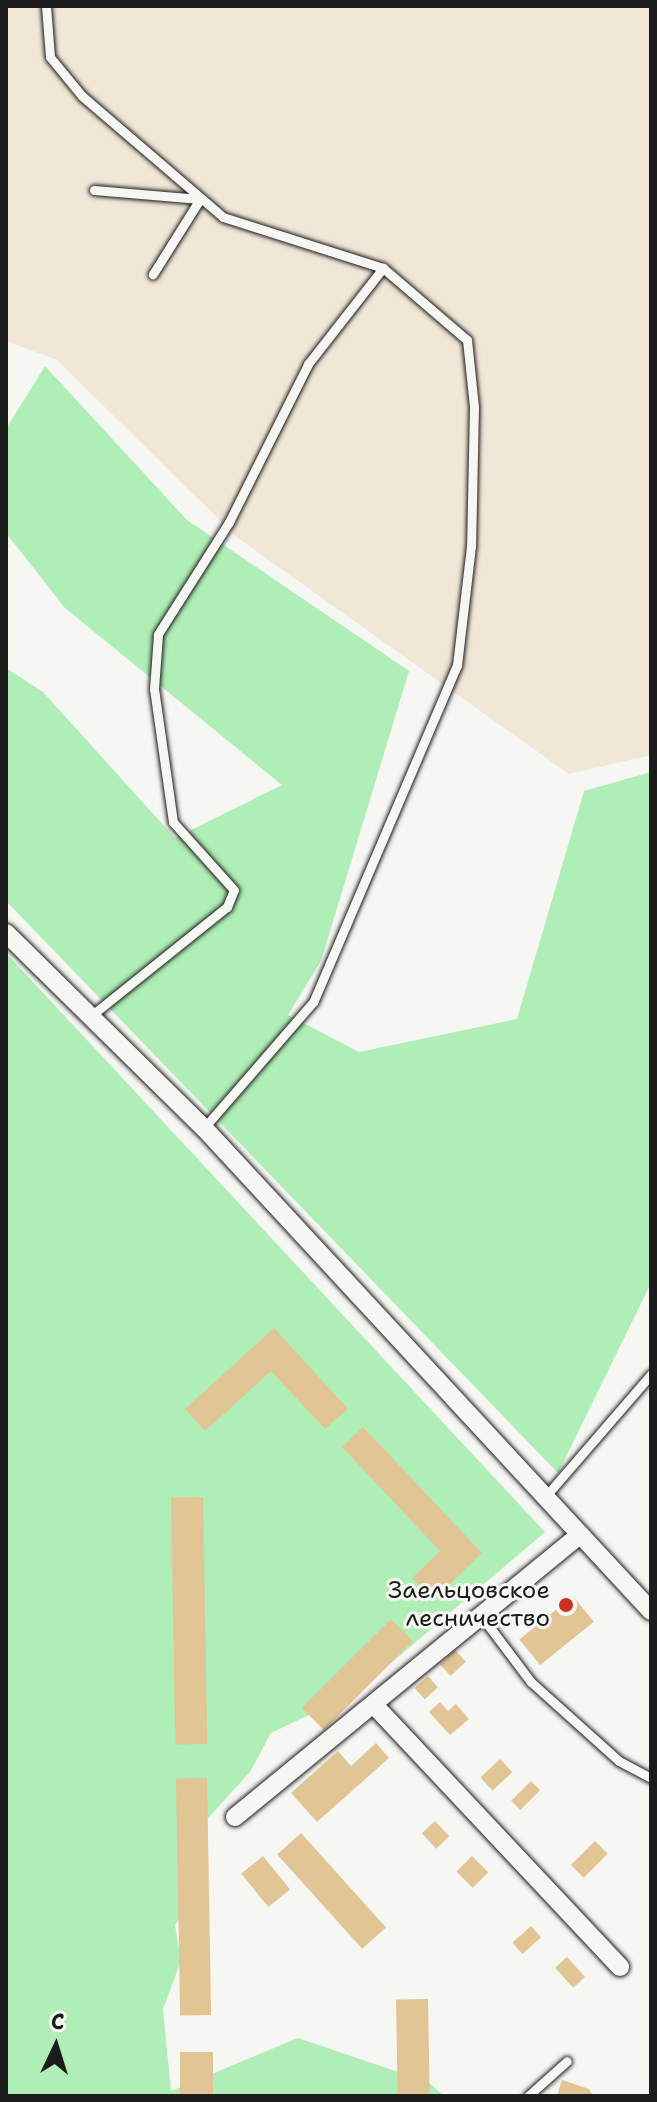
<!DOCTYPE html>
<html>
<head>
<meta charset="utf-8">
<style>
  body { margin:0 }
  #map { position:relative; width:657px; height:2102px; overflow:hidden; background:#f6f6f2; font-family:"Shantell Sans",sans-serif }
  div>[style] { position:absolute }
  .built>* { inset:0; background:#f0e7d6 }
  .green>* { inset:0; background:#afeeb6 }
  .building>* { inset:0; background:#e1c595; transform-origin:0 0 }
  .roads { filter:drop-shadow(0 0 2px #1c1c1c) drop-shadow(0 0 2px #1c1c1c) }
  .service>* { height:9px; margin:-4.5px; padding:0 4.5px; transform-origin:4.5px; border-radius:4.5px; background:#f6f6f2 }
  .minor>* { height:18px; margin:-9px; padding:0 9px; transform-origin:9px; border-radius:9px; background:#f6f6f2 }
  .dots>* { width:22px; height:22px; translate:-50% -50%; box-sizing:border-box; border:4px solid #f6f6f2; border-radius:50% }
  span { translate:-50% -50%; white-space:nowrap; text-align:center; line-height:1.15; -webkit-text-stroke:6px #f6f6f2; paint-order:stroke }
  .poi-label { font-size:24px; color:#1c1c1c }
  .right { translate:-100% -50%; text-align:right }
  .frame { position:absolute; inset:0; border:8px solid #1c1c1c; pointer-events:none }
  .north { position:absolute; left:16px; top:2006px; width:80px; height:80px; -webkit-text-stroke:6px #f6f6f2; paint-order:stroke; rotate:4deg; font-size:22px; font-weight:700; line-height:32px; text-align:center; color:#1c1c1c }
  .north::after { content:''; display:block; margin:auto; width:28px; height:36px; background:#1c1c1c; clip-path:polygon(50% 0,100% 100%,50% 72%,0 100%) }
</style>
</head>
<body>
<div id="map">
  <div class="built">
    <div style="clip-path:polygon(6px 6px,651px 6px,651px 755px,569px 774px,238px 538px,57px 360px,6px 341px)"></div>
  </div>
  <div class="green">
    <div style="clip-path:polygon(45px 366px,187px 520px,409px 671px,321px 961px,288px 1015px,359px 1052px,517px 1019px,584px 791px,651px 772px,651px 1283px,558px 1473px,6px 901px,6px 668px,43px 692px,175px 838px,282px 785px,65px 608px,6px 533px,6px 429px)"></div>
    <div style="clip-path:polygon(6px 953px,545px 1532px,357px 1692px,271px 1733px,250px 1772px,187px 1841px,205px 1890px,175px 1925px,181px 1961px,163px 2009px,171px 2091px,298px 2038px,428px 2082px,444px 2096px,6px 2096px)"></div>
  </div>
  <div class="building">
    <div style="clip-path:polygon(274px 1328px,348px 1409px,325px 1429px,271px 1371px,205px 1431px,185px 1409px)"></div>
    <div style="clip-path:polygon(363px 1427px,482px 1553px,433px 1600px,412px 1578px,440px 1551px,342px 1447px)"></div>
    <div style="left:203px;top:1497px;width:247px;height:32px;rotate:89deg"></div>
    <div style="left:573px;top:1596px;width:33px;height:69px;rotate:51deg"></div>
    <div style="left:391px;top:1619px;width:31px;height:126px;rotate:45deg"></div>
    <div style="left:455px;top:1650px;width:16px;height:21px;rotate:47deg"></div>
    <div style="left:428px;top:1676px;width:15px;height:18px;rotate:48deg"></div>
    <div style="clip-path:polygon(440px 1702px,448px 1711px,456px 1704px,469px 1719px,450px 1735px,429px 1712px)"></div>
    <div style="clip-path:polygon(376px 1743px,389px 1758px,317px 1822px,291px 1793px,338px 1751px,351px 1766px)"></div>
    <div style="left:500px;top:1759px;width:18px;height:27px;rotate:47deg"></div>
    <div style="left:207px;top:1778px;width:237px;height:31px;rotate:89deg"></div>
    <div style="left:531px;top:1781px;width:13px;height:28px;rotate:45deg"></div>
    <div style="left:435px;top:1821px;width:21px;height:18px;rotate:47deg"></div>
    <div style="left:301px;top:1833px;width:127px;height:32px;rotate:48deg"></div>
    <div style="left:595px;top:1841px;width:18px;height:34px;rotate:45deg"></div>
    <div style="left:263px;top:1856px;width:43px;height:28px;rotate:51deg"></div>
    <div style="left:472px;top:1856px;width:23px;height:22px;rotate:45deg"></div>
    <div style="left:531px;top:1926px;width:15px;height:25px;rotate:48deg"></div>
    <div style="left:567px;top:1957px;width:27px;height:16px;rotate:48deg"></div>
    <div style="left:428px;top:1999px;width:97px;height:32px;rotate:89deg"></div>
    <div style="left:180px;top:2052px;width:33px;height:44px"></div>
    <div style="clip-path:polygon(562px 2080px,589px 2089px,593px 2096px,557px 2096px)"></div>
  </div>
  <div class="roads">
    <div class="service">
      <div style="left:46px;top:6px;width:51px;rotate:85.5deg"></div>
      <div style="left:50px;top:57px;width:50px;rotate:50.6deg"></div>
      <div style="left:82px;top:96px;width:186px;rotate:40.6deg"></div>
      <div style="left:223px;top:217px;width:168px;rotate:17.7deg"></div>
      <div style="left:383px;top:268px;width:111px;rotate:40.6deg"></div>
      <div style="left:467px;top:340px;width:67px;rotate:84deg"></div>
      <div style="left:474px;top:407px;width:139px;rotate:91.2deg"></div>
      <div style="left:471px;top:546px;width:120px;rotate:96.7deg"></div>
      <div style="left:457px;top:665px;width:366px;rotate:113.1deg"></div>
      <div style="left:313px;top:1002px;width:167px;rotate:130.9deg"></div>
      <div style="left:94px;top:190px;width:106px;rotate:4.9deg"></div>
      <div style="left:200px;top:199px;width:89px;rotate:122.1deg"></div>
      <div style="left:92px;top:1015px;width:173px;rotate:-38.7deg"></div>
      <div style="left:227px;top:907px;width:18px;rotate:-68deg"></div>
      <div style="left:234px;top:890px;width:91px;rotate:-131.9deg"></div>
      <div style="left:173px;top:822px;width:134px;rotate:-98.1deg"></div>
      <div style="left:154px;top:689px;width:55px;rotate:-85.8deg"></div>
      <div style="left:158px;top:634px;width:133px;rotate:-57.6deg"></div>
      <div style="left:229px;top:522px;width:177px;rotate:-63.4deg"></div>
      <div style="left:308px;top:364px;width:122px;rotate:-52deg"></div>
      <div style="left:545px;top:1497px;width:162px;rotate:-49.2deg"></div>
      <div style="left:482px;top:1617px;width:81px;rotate:53deg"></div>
      <div style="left:531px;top:1682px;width:118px;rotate:41.9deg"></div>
      <div style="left:619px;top:1761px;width:36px;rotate:28deg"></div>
      <div style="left:528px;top:2096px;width:52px;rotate:-41.9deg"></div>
    </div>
    <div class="minor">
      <div style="left:6px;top:933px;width:278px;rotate:44.6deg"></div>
      <div style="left:204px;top:1128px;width:658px;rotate:47.22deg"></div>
      <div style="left:375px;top:1706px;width:358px;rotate:46.8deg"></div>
      <div style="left:235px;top:1817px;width:446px;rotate:-39.3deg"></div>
    </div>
  </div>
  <div class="dots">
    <div style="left:566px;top:1605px;background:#c8321e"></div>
  </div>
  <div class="poi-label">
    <span class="right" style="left:550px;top:1605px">Заельцовское<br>лесничество</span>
  </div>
  <div class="frame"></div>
  <div class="north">С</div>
</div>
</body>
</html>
